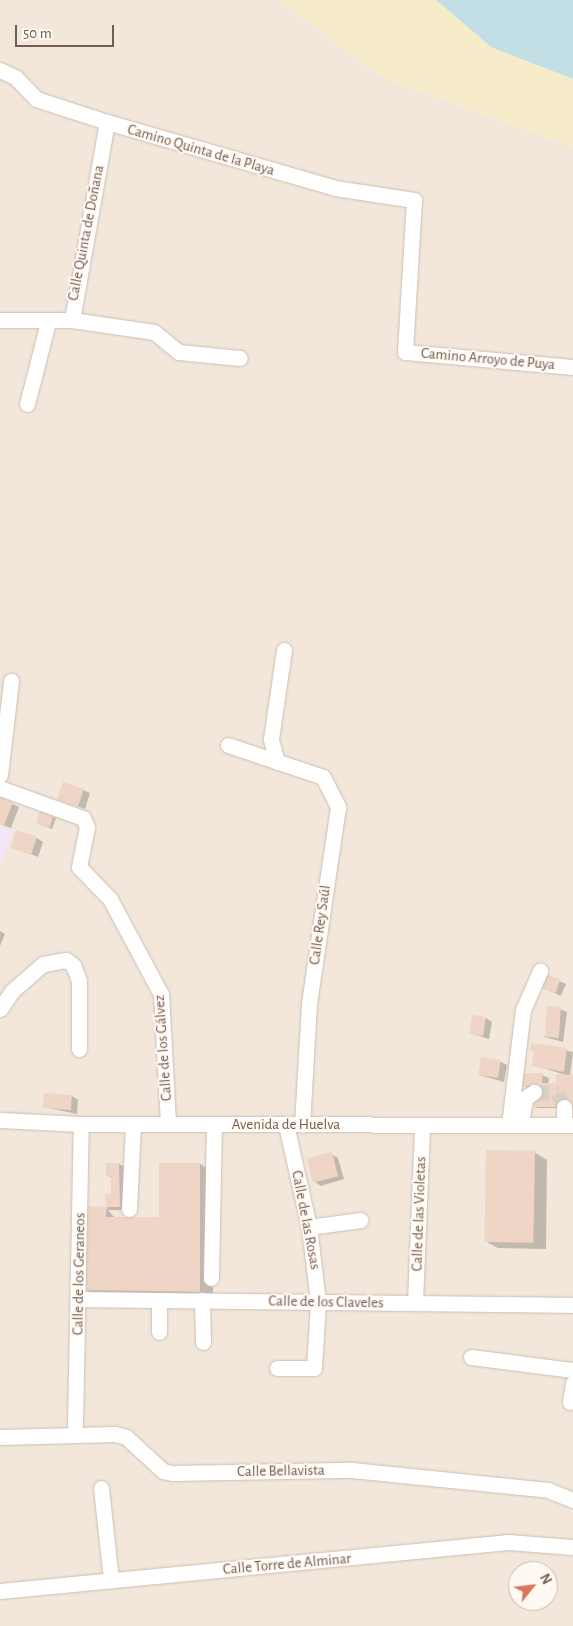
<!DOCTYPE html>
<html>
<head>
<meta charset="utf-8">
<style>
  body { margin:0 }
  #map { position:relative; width:573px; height:1626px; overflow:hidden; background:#fbf5eb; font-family:"Alegreya Sans",sans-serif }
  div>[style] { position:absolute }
  .residential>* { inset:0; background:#f2e7da }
  .education>* { inset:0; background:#f2e7f8 }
  .sand>* { inset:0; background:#f7ecc9 }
  .water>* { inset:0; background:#c1dfe4 }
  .shadow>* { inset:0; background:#0003; transform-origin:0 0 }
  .building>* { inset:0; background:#eed5c5; transform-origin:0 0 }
  .minor-tunnel>* { height:15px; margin-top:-7.5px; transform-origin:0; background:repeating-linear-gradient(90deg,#d9cfc4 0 15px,transparent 0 23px) }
  .roads { filter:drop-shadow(0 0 1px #cdbdb2) drop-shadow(0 0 1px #cdbdb2) }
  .minor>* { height:15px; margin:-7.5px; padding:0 7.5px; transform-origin:7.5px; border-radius:7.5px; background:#fff }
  span { translate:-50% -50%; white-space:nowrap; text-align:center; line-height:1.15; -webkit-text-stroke:4px #fef9f2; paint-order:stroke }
  .street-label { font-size:15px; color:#745c50 }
  .north { position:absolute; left:508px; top:1561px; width:50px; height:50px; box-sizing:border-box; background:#fef9f2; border:1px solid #c7bab1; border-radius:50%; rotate:61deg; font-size:14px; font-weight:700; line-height:20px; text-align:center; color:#745c50 }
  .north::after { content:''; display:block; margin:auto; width:18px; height:22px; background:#d9775c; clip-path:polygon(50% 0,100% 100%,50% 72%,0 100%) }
  .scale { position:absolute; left:15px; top:25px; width:99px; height:22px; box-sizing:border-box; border:2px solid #745c50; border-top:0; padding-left:6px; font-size:15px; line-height:18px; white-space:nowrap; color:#745c50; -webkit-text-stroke:4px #fef9f2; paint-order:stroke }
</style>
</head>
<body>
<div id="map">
  <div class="residential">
    <div style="clip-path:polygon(evenodd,0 0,279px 0,383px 78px,573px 147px,573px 1626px,0 1626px,0 0,518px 1571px,548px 1571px,548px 1601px,518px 1601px,518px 1571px)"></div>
  </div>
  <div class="education">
    <div style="clip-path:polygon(0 826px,13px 831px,0 864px)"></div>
  </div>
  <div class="sand">
    <div style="clip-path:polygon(279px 0,436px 0,491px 47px,573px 79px,573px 147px,383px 78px)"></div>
  </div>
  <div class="water">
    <div style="clip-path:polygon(436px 0,573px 0,573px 79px,491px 47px)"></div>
  </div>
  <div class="shadow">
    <div style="clip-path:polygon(83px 790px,90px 793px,85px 809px,59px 799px)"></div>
    <div style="clip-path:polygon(0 798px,19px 807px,11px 828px,0 824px)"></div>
    <div style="clip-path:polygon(41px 812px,56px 818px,52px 829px,39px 824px)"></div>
    <div style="clip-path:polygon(37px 838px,43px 842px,38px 857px,12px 847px)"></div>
    <div style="clip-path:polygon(0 931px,5px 934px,0 946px)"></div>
    <div style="left:546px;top:975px;width:22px;height:13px;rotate:24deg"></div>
    <div style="clip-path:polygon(560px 1009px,567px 1012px,563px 1042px,544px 1037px)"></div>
    <div style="clip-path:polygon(486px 1018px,492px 1022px,489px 1039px,470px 1033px)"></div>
    <div style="clip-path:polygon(532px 1044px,573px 1052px,570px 1076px,573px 1076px,573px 1108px,538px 1108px,535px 1107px,535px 1089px,519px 1085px,542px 1075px,549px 1078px,548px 1085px,557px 1085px,569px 1076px,533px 1065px,535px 1052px,531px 1050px)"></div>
    <div style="clip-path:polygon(501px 1062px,507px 1065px,504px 1082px,479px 1075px)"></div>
    <div style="clip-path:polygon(72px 1096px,78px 1100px,77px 1114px,43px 1107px)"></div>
    <div style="clip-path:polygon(534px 1152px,547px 1160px,546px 1249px,498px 1248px,485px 1241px)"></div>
    <div style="clip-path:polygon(331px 1154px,338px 1158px,344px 1179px,321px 1186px,315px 1182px)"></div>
    <div style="clip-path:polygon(119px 1164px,125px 1167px,126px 1210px,108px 1210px,115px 1218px,160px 1218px,200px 1164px,213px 1172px,213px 1299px,95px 1295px,85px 1289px,86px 1207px,107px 1209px,107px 1195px,113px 1195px,112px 1178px,107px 1175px)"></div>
  </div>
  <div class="building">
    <div style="left:63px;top:782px;width:22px;height:19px;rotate:18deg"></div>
    <div style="clip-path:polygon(0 797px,13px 802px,4px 825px,0 824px)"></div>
    <div style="left:40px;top:811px;width:14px;height:13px;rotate:17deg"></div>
    <div style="left:16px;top:830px;width:22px;height:19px;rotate:18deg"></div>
    <div style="left:545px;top:974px;width:16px;height:15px;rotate:18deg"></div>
    <div style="left:547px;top:1006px;width:14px;height:31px;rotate:4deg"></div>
    <div style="left:472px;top:1015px;width:14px;height:19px;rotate:8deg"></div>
    <div style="clip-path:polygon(531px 1043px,567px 1048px,564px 1072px,532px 1066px,534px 1051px,530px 1051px)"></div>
    <div style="left:481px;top:1057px;width:20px;height:18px;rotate:9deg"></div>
    <div style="clip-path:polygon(518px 1073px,543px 1073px,542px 1083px,556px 1083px,556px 1074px,573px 1075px,573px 1107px,534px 1107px,534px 1086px,518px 1086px)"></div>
    <div style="left:44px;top:1093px;width:28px;height:15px;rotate:4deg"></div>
    <div style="left:486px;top:1150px;width:49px;height:92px;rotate:1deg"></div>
    <div style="left:332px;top:1152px;width:25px;height:26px;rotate:76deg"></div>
    <div style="clip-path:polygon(106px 1163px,119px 1163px,120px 1207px,106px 1207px,105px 1194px,111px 1194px,111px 1176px,106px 1176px)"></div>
    <div style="clip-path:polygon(159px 1163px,200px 1163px,200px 1292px,84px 1290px,85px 1206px,106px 1207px,106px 1217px,159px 1217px)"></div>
  </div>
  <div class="minor-tunnel">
    <div style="left:534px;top:1092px;width:24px;rotate:2deg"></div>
    <div style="left:558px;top:1093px;width:15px;rotate:67deg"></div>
  </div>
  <div class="roads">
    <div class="minor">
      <div style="left:0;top:70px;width:17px;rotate:25deg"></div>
      <div style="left:15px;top:77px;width:30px;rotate:46deg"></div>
      <div style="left:36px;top:99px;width:75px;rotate:17.9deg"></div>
      <div style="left:107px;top:122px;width:237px;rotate:16.1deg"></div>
      <div style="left:335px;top:188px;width:80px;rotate:8.6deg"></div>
      <div style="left:414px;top:200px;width:152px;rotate:93.4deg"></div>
      <div style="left:405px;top:352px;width:169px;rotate:5.1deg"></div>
      <div style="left:0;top:320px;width:72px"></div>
      <div style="left:72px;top:320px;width:83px;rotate:8.3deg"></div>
      <div style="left:154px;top:332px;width:32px;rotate:39deg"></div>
      <div style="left:179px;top:352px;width:61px;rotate:5.6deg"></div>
      <div style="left:72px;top:320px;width:201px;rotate:-80deg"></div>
      <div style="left:27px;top:404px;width:85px;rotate:-75.6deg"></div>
      <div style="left:228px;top:745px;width:100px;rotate:18.6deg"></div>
      <div style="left:323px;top:777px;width:34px;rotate:63deg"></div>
      <div style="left:338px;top:807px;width:199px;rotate:98.4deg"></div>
      <div style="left:309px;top:1004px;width:121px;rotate:93.3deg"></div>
      <div style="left:277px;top:762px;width:24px;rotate:-105deg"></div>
      <div style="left:271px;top:739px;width:90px;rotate:-81.7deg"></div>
      <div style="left:0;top:775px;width:95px;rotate:-83.3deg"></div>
      <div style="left:0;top:788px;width:88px;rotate:19.9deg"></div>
      <div style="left:83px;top:818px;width:10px;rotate:66deg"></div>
      <div style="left:87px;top:827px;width:41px;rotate:101.3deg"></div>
      <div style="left:79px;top:867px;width:45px;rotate:45.9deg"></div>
      <div style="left:110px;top:899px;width:108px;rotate:61.8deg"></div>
      <div style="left:161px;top:994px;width:130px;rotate:86.9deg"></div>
      <div style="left:0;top:1009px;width:22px;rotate:-56deg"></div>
      <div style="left:12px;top:991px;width:41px;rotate:-41.1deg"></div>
      <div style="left:43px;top:964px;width:23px;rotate:-10deg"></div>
      <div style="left:66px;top:960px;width:9px;rotate:36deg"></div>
      <div style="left:73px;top:965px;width:17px;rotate:69deg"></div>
      <div style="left:79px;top:981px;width:68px;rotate:90deg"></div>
      <div style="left:0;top:1120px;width:81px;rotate:2.8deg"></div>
      <div style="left:81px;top:1124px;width:492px;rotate:0.1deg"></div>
      <div style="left:521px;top:1124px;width:26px;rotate:-81deg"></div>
      <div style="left:525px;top:1098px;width:11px;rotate:-34deg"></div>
      <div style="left:564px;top:1124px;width:17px;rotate:-90deg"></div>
      <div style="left:509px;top:1125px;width:116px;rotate:-83.1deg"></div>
      <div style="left:523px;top:1010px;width:43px;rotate:-66.4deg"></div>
      <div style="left:129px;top:1209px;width:85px;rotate:-87.3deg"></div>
      <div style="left:309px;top:1227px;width:52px;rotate:-7.7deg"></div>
      <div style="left:211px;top:1278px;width:153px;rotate:-88.9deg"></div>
      <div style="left:80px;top:1299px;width:493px;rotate:0.7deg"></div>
      <div style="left:202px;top:1300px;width:42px;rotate:88.6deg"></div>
      <div style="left:415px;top:1303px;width:177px;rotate:-87.7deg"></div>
      <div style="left:159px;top:1332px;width:32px;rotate:-90deg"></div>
      <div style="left:471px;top:1357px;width:103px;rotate:7.3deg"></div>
      <div style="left:277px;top:1368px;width:37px"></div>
      <div style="left:314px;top:1368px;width:66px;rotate:-86.5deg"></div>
      <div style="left:318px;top:1302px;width:76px;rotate:-96.8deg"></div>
      <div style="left:309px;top:1227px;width:105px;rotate:-102.7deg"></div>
      <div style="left:570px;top:1402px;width:19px;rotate:-81deg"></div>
      <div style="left:75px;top:1425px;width:301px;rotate:-88.9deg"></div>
      <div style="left:0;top:1437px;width:115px;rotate:-1.5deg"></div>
      <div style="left:115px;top:1434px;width:11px;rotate:15deg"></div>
      <div style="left:126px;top:1437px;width:50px;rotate:42.6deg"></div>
      <div style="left:163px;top:1471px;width:9px;rotate:13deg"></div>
      <div style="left:172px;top:1473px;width:180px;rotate:-1deg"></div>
      <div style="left:352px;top:1470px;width:197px;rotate:5.8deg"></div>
      <div style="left:548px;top:1490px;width:27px;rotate:22deg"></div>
      <div style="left:101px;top:1488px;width:93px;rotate:83.8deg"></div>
      <div style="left:0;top:1591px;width:510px;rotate:-5.51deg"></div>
      <div style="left:508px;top:1542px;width:65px;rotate:4.4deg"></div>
    </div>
  </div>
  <div class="street-label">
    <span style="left:201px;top:150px;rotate:16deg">Camino Quinta de la Playa</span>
    <span style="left:86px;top:233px;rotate:-79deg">Calle Quinta de Doñana</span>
    <span style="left:488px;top:359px;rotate:5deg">Camino Arroyo de Puya</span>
    <span style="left:320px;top:925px;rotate:-82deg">Calle Rey Saúl</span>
    <span style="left:163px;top:1048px;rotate:-94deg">Calle de los Gálvez</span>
    <span style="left:286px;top:1125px">Avenida de Huelva</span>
    <span style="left:419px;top:1214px;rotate:-88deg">Calle de las Violetas</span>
    <span style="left:306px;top:1220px;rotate:79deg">Calle de las Rosas</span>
    <span style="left:79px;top:1274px;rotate:-89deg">Calle de los Geraneos</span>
    <span style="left:326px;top:1302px;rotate:1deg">Calle de los Claveles</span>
    <span style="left:281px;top:1471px;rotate:-1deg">Calle Bellavista</span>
    <span style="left:287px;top:1564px;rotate:-5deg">Calle Torre de Alminar</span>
  </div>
  <div class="north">N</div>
  <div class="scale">50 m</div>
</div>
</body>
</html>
